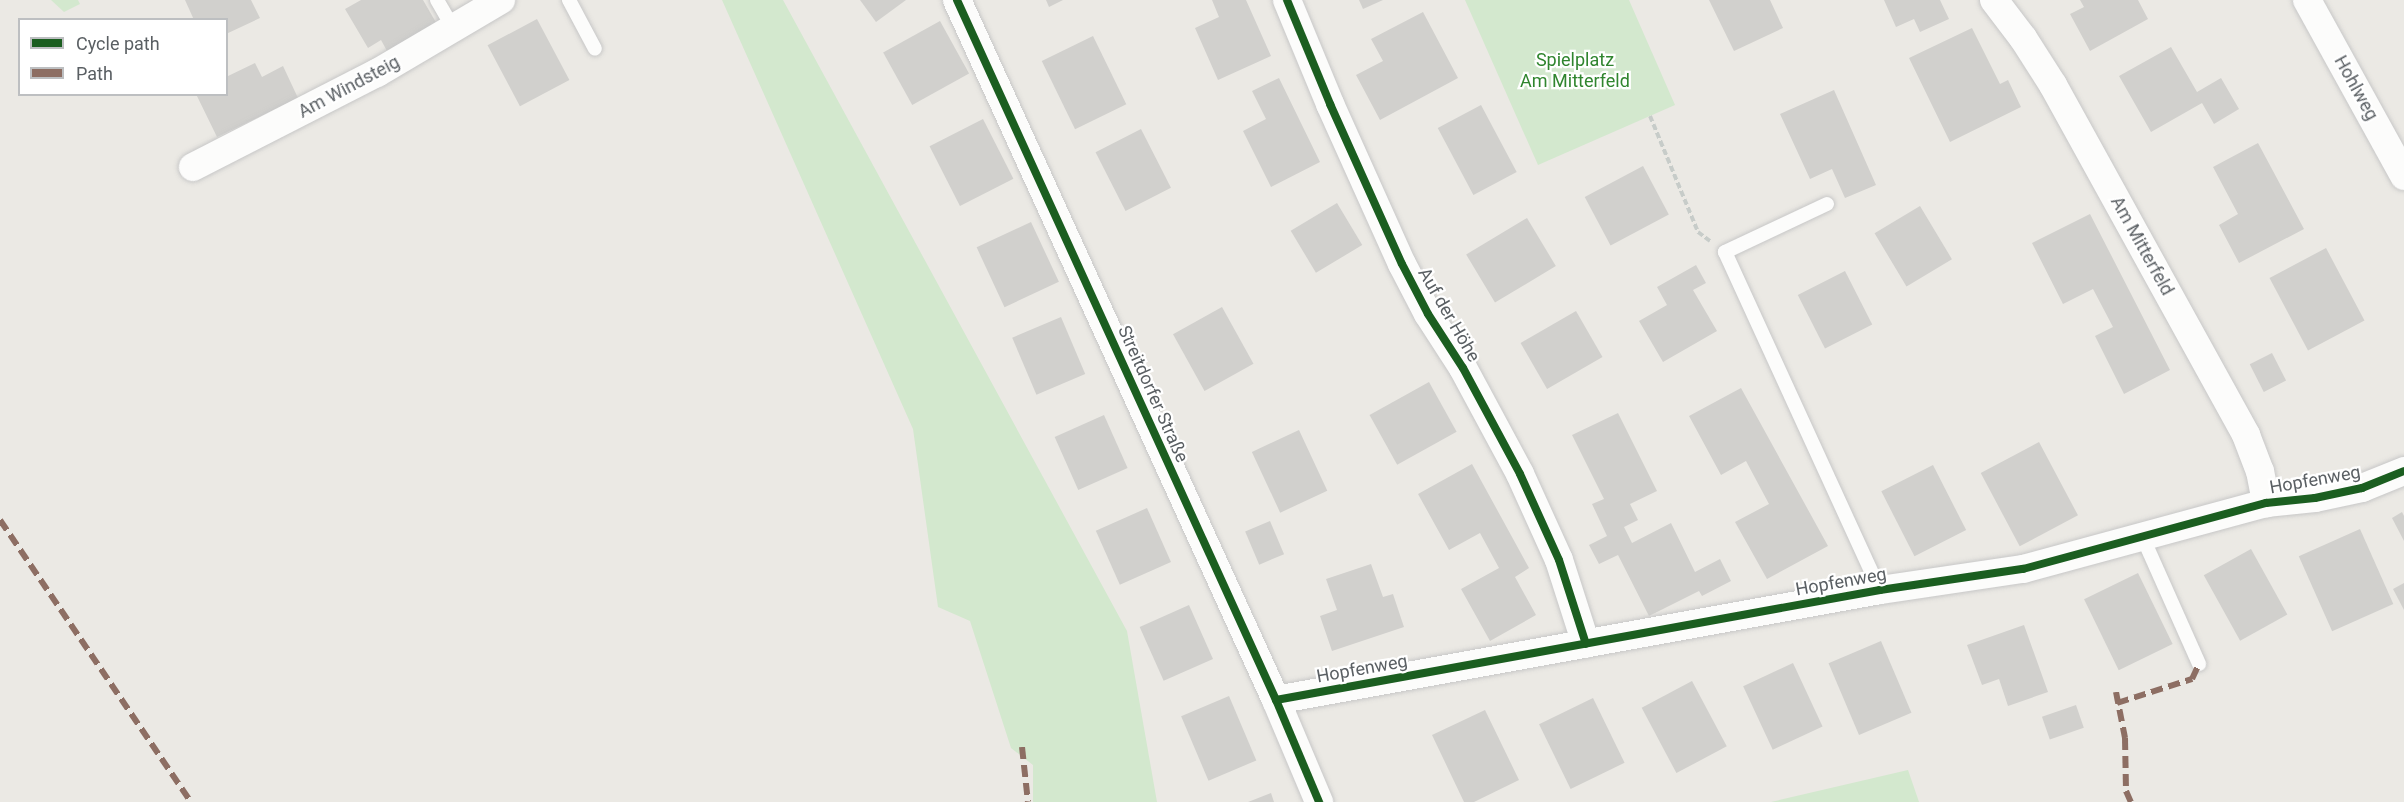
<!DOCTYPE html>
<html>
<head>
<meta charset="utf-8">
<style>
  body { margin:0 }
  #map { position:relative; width:2404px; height:802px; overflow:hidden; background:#ebe9e4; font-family:Roboto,sans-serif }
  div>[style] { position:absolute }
  .green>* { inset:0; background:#d3e8ce }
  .building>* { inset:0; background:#d1d0cd; transform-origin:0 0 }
  .path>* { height:4px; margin-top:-2px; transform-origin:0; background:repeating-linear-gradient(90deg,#c7ccc9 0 6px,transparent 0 9px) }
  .roads { filter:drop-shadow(0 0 2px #c7c7c7) drop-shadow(0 0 2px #c7c7c7) }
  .service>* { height:14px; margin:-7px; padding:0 7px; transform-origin:7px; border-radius:7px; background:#fcfcfb }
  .minor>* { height:28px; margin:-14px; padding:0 14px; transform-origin:14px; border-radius:14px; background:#fcfcfb }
  .quiet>* { height:6px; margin-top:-3px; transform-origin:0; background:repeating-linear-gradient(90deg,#8d6e63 0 12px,transparent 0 18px) }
  .cycleway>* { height:8px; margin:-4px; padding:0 4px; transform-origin:4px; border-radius:4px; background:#1b5e20 }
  span { translate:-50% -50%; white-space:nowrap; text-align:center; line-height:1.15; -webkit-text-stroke:4.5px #fff; paint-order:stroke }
  .park-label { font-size:18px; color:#30852f }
  .street-label { font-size:18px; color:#5a5f63 }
  .legend { position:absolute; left:18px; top:18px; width:210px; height:78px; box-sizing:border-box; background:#fff; border:2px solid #bdbfc1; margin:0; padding:8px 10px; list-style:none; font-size:18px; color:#5a5f63 }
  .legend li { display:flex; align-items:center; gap:12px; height:30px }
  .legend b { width:30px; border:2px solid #bdbfc1 }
</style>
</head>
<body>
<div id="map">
  <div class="green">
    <div style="clip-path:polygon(51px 0,78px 0,80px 4px,64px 12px)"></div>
    <div style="clip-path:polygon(722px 0,783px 0,1127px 631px,1157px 802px,1033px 802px,1033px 765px,1011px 748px,970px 621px,938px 607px,913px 429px)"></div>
    <div style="clip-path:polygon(1465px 0,1629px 0,1675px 105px,1538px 165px)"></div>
    <div style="clip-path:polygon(1908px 770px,1919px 802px,1771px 802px)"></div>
  </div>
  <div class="building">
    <div style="clip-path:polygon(185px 0,251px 0,260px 18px,226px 34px,226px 20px,194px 20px)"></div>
    <div style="clip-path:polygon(361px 0,423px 0,441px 31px,392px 60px,381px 40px,368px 48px,345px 9px)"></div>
    <div style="clip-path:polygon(860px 0,906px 0,876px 22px)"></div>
    <div style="clip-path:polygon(1046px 0,1063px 0,1049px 7px)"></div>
    <div style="clip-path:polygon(1212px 0,1246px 0,1271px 56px,1218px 80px,1195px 28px,1219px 17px)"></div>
    <div style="clip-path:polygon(1359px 0,1383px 0,1363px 9px)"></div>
    <div style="clip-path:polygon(1709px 0,1770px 0,1783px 28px,1734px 51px)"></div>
    <div style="clip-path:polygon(1884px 0,1940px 0,1949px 19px,1920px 32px,1914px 19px,1896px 27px)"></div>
    <div style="clip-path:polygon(2080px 0,2138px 0,2148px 19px,2090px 51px,2070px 14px,2084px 7px)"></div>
    <div style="clip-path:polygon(1423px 12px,1458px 78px,1380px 120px,1356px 75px,1383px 61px,1371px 39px)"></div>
    <div style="left:537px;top:19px;width:69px;height:56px;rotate:62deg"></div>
    <div style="left:940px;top:21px;width:60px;height:65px;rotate:61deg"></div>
    <div style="clip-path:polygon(1972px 28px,2000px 84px,2008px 80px,2021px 107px,1950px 142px,1909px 58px)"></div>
    <div style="left:1093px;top:36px;width:76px;height:57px;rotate:64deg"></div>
    <div style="clip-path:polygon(2171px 47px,2197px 92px,2221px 78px,2239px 109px,2214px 124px,2202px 103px,2151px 132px,2119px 76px)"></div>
    <div style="clip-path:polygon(255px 63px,262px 77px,283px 66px,298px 98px,217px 137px,196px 94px,226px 94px,226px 77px)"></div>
    <div style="clip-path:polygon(1279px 78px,1320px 162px,1271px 187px,1243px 131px,1266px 119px,1252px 91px)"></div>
    <div style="clip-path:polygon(1834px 90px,1876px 185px,1845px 198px,1832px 169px,1810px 179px,1780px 114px)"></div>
    <div style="left:1481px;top:105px;width:76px;height:49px;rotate:62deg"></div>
    <div style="left:983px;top:119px;width:67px;height:60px;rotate:63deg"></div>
    <div style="left:1141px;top:129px;width:66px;height:51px;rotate:63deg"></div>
    <div style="clip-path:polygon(2258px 143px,2304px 229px,2239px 263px,2219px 225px,2238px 214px,2213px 167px)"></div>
    <div style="left:1643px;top:166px;width:55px;height:66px;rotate:62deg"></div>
    <div style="left:1337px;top:203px;width:49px;height:54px;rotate:59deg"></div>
    <div style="left:1920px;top:206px;width:62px;height:53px;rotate:59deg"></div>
    <div style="clip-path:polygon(2090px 214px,2170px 370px,2124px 394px,2095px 336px,2113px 327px,2093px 289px,2063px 304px,2032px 243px)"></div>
    <div style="left:1527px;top:218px;width:56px;height:71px;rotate:59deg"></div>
    <div style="left:1031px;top:222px;width:66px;height:60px;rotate:65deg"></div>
    <div style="left:2326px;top:248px;width:82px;height:64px;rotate:62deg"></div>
    <div style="clip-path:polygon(1696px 265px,1706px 283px,1693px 290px,1717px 331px,1663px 362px,1639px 321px,1667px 305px,1657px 287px)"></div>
    <div style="left:1845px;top:271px;width:60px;height:53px;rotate:63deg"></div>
    <div style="left:1222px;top:307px;width:65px;height:56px;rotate:61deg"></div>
    <div style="left:1576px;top:311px;width:53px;height:64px;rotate:60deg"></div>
    <div style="left:1061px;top:317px;width:62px;height:53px;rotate:67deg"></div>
    <div style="left:2272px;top:353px;width:31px;height:25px;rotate:63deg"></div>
    <div style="left:1429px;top:382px;width:57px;height:68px;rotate:61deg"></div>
    <div style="clip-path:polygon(1741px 388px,1828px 546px,1767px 579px,1735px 522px,1769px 504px,1746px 461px,1721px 475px,1689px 416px)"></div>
    <div style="clip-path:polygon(1618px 413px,1657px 491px,1630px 504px,1638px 520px,1624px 527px,1632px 543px,1671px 523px,1695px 572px,1720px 559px,1731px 581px,1702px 596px,1699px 591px,1649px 616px,1618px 555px,1599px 564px,1589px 545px,1607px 536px,1592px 504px,1604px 499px,1572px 435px)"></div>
    <div style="left:1104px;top:415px;width:58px;height:54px;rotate:66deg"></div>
    <div style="left:1299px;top:430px;width:67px;height:52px;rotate:65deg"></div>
    <div style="left:2039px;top:442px;width:83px;height:66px;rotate:62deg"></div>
    <div style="clip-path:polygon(1472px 464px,1529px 568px,1515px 577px,1536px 615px,1490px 641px,1461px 589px,1499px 568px,1480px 533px,1449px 550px,1418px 494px)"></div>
    <div style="left:1933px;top:465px;width:73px;height:58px;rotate:63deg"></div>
    <div style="left:1147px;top:508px;width:59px;height:56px;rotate:66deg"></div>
    <div style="clip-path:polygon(2402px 512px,2404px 516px,2404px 541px,2392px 518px)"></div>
    <div style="left:1270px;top:521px;width:36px;height:27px;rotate:67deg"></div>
    <div style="left:2360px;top:529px;width:82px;height:67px;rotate:66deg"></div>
    <div style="left:2251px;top:549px;width:75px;height:54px;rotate:61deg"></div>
    <div style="clip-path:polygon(1371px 564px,1383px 597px,1393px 594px,1404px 627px,1332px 651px,1320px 616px,1337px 610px,1326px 579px)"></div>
    <div style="left:2138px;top:573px;width:79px;height:60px;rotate:64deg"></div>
    <div style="clip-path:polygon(2404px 583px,2404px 610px,2393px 589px)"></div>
    <div style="left:1189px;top:605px;width:59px;height:54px;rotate:66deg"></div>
    <div style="clip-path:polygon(2024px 625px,2048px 692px,2008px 706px,1999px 679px,1982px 685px,1967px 645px)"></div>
    <div style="left:1881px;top:641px;width:78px;height:57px;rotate:67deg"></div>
    <div style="left:1793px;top:663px;width:70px;height:55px;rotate:65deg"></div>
    <div style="left:1692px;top:681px;width:74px;height:57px;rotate:62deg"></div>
    <div style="left:1229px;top:696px;width:70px;height:52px;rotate:67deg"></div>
    <div style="left:1593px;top:698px;width:72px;height:60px;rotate:64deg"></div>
    <div style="left:2076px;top:705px;width:24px;height:36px;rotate:71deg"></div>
    <div style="clip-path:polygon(1485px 710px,1519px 780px,1474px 802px,1464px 802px,1432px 735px)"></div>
    <div style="clip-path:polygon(1271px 793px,1274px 802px,1248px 802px)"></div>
  </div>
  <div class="path">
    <div style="left:1650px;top:116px;width:126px;rotate:67.5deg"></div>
    <div style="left:1698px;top:232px;width:15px;rotate:37deg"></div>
  </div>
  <div class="roads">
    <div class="service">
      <div style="left:437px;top:0;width:32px;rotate:60deg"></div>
      <div style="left:569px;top:0;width:55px;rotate:62deg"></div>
      <div style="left:1827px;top:204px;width:113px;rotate:154.8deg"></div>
      <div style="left:1725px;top:252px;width:372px;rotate:65.4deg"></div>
      <div style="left:2143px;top:538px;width:138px;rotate:66deg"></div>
    </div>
    <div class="minor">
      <div style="left:957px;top:0;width:769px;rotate:65.5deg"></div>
      <div style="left:1276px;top:700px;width:111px;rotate:67.1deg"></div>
      <div style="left:1287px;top:0;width:113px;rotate:67.5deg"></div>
      <div style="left:1330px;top:104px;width:175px;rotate:65.8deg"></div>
      <div style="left:1402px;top:264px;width:56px;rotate:62.5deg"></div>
      <div style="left:1428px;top:314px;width:64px;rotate:57.1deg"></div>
      <div style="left:1463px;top:368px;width:120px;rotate:61.7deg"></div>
      <div style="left:1520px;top:474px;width:94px;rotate:65.6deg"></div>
      <div style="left:1559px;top:560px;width:88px;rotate:72.2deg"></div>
      <div style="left:1994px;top:0;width:48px;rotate:52.7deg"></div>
      <div style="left:2023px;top:38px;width:56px;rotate:57.4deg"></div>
      <div style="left:2053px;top:85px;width:400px;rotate:61.1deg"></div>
      <div style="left:2246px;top:435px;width:39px;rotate:69deg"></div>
      <div style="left:2260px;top:471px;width:33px;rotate:79deg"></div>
      <div style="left:2307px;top:0;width:201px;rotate:61.1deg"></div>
      <div style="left:193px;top:167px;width:207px;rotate:-27.1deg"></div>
      <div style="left:377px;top:73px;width:144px;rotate:-30.5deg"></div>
      <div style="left:1276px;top:700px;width:614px;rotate:-10.32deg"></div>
      <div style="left:1880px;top:590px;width:145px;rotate:-8.4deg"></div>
      <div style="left:2023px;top:569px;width:252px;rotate:-15.2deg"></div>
      <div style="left:2266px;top:503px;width:49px;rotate:-5.8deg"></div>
      <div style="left:2315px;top:498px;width:48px;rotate:-12deg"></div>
      <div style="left:2362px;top:488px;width:45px;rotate:-22deg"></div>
    </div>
  </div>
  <div class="quiet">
    <div style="left:0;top:520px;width:341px;rotate:55.9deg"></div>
    <div style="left:2116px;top:692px;width:47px;rotate:78.9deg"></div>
    <div style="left:2125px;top:738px;width:53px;rotate:88.9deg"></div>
    <div style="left:2126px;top:791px;width:12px;rotate:66deg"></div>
    <div style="left:2117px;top:703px;width:79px;rotate:-17.7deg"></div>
    <div style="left:2192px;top:679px;width:17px;rotate:-65deg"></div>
    <div style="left:1022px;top:747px;width:55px;rotate:83.8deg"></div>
  </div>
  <div class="cycleway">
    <div style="left:957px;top:0;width:769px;rotate:65.5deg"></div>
    <div style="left:1276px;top:700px;width:111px;rotate:67.1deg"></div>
    <div style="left:1287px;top:0;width:113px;rotate:67.5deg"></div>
    <div style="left:1330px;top:104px;width:175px;rotate:65.8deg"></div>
    <div style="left:1402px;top:264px;width:56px;rotate:62.5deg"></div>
    <div style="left:1428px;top:314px;width:64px;rotate:57.1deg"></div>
    <div style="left:1463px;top:368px;width:120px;rotate:61.7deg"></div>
    <div style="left:1520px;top:474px;width:94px;rotate:65.6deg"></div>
    <div style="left:1559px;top:560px;width:88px;rotate:72.2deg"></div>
    <div style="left:1276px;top:700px;width:614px;rotate:-10.32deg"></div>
    <div style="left:1880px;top:590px;width:145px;rotate:-8.4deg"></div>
    <div style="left:2023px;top:569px;width:252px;rotate:-15.2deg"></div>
    <div style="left:2266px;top:503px;width:49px;rotate:-5.8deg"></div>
    <div style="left:2315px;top:498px;width:48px;rotate:-12deg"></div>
    <div style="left:2362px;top:488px;width:45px;rotate:-22deg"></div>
  </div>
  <div class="park-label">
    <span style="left:1575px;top:71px">Spielplatz<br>Am Mitterfeld</span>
  </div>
  <div class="street-label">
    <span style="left:349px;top:87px;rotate:-28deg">Am Windsteig</span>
    <span style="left:2356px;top:88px;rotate:61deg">Hohlweg</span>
    <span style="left:2142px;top:246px;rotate:61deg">Am Mitterfeld</span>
    <span style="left:1449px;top:315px;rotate:60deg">Auf der Höhe</span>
    <span style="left:1153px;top:394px;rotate:66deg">Streitdorfer Straße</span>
    <span style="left:2315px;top:480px;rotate:-10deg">Hopfenweg</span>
    <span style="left:1841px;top:582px;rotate:-10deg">Hopfenweg</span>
    <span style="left:1362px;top:669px;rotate:-10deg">Hopfenweg</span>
  </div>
  <ul class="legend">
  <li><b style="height:8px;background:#1b5e20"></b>Cycle path</li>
  <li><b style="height:8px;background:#8d6e63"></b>Path</li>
  </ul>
</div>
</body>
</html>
